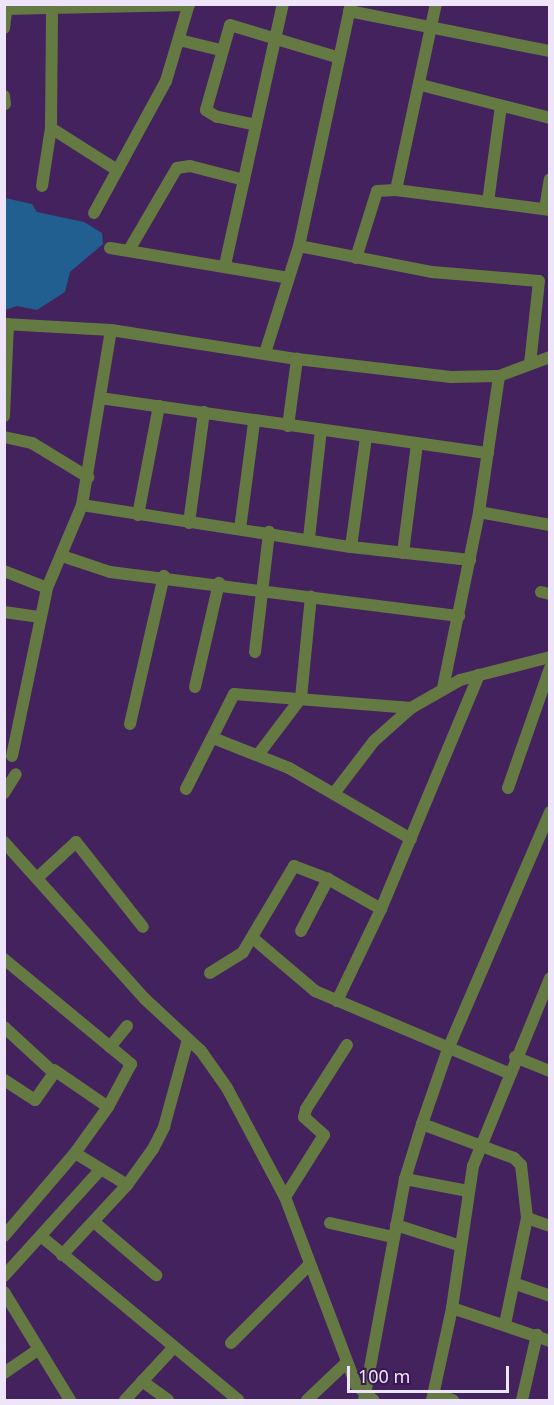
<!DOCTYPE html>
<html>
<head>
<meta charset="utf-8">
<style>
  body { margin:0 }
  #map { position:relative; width:554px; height:1405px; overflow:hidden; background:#43225e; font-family:"Noto Sans",sans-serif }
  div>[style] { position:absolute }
  .water>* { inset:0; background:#215f91 }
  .minor>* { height:12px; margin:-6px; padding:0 6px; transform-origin:6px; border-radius:6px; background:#647a42 }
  span { translate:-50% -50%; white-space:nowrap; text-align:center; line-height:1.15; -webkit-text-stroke:4.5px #391753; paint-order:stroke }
  .frame { position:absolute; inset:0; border:6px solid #efe5fb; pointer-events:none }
  .scale { position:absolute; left:347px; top:1366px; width:162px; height:27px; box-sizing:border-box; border:3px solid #efe5fb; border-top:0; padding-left:8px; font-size:18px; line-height:21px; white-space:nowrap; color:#efe5fb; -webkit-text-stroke:4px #391753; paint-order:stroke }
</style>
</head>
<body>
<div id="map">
  <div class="water">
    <div style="clip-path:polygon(5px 198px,32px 204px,37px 212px,84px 222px,102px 233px,103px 244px,70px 272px,65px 292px,37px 310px,17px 306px,5px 310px)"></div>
  </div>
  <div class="minor">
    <div style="left:4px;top:9px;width:185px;rotate:-1.2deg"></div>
    <div style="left:349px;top:11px;width:205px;rotate:11.3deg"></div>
    <div style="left:4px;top:28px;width:24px;rotate:-83deg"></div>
    <div style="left:179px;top:40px;width:42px;rotate:13.7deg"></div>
    <div style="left:421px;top:85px;width:133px;rotate:14.3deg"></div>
    <div style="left:4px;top:96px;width:8px;rotate:83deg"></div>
    <div style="left:256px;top:125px;width:40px;rotate:-168deg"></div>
    <div style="left:217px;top:117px;width:13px;rotate:-148deg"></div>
    <div style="left:206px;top:110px;width:88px;rotate:-74.2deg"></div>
    <div style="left:230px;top:25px;width:112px;rotate:16.7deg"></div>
    <div style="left:51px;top:128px;width:78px;rotate:32.5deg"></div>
    <div style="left:42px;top:186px;width:59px;rotate:-81.2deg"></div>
    <div style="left:51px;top:128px;width:120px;rotate:-89.5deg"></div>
    <div style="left:396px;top:190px;width:190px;rotate:-77.9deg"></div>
    <div style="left:488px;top:202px;width:97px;rotate:-82.3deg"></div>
    <div style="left:545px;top:209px;width:30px;rotate:-81deg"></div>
    <div style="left:94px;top:213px;width:150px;rotate:-61.4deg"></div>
    <div style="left:166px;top:81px;width:80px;rotate:-73.4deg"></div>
    <div style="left:299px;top:246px;width:136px;rotate:11.1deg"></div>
    <div style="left:432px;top:272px;width:107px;rotate:4.8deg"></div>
    <div style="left:539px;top:281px;width:83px;rotate:96.2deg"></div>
    <div style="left:110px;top:248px;width:181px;rotate:9.5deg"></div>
    <div style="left:129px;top:250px;width:95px;rotate:-59.7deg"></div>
    <div style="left:177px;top:168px;width:13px;rotate:-9deg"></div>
    <div style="left:190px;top:166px;width:56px;rotate:14.5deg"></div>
    <div style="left:356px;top:258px;width:70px;rotate:-72.6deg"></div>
    <div style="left:377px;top:191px;width:19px;rotate:-3deg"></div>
    <div style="left:396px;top:190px;width:155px;rotate:7.4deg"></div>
    <div style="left:225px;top:265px;width:267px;rotate:-77.5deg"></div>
    <div style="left:4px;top:324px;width:107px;rotate:3.2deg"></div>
    <div style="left:111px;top:330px;width:188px;rotate:8.9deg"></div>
    <div style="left:297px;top:359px;width:155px;rotate:6.7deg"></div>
    <div style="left:451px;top:377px;width:48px;rotate:-1.2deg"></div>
    <div style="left:499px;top:376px;width:54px;rotate:-20.4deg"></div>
    <div style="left:265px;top:353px;width:112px;rotate:-72.4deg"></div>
    <div style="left:299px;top:246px;width:248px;rotate:-77.9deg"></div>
    <div style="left:100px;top:398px;width:392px;rotate:8.1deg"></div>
    <div style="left:4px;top:416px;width:92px;rotate:-87.5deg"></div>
    <div style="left:288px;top:426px;width:68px;rotate:-82.3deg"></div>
    <div style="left:4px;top:437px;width:29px;rotate:12deg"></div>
    <div style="left:32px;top:443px;width:66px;rotate:31.3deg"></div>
    <div style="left:82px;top:505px;width:272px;rotate:8.9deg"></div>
    <div style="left:351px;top:547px;width:120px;rotate:6.2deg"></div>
    <div style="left:479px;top:512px;width:72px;rotate:10.4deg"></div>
    <div style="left:138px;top:515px;width:111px;rotate:-79.1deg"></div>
    <div style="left:189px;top:523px;width:112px;rotate:-82.3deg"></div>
    <div style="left:240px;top:529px;width:108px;rotate:-82.5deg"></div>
    <div style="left:309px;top:538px;width:109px;rotate:-83.7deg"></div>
    <div style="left:351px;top:547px;width:111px;rotate:-82.2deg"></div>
    <div style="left:403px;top:553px;width:110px;rotate:-82.7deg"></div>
    <div style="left:62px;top:556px;width:51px;rotate:18.4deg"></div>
    <div style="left:110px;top:572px;width:352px;rotate:7.2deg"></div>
    <div style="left:4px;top:571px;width:46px;rotate:21.6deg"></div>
    <div style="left:541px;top:592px;width:9px;rotate:13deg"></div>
    <div style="left:4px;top:612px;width:35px;rotate:8deg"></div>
    <div style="left:255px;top:652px;width:121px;rotate:-83.3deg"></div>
    <div style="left:195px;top:687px;width:107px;rotate:-77deg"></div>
    <div style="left:443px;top:688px;width:180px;rotate:-78.4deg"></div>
    <div style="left:479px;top:512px;width:137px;rotate:-81.6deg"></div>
    <div style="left:130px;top:724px;width:152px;rotate:-77.1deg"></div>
    <div style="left:213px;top:738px;width:82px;rotate:21.5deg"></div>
    <div style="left:289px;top:768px;width:141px;rotate:30.2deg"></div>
    <div style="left:258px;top:755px;width:71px;rotate:-53deg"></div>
    <div style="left:301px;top:698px;width:102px;rotate:-84.4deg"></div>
    <div style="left:12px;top:756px;width:172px;rotate:-78.2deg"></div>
    <div style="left:47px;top:588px;width:90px;rotate:-67.1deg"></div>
    <div style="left:82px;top:505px;width:177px;rotate:-80.6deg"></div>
    <div style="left:508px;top:788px;width:127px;rotate:-70.7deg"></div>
    <div style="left:186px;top:789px;width:106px;rotate:-63.2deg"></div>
    <div style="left:234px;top:694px;width:178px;rotate:4.5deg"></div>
    <div style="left:335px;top:792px;width:64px;rotate:-52.6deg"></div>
    <div style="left:374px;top:741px;width:50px;rotate:-41.7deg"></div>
    <div style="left:411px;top:708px;width:56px;rotate:-29.7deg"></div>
    <div style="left:460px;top:680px;width:93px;rotate:-14.3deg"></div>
    <div style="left:4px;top:793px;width:22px;rotate:-58deg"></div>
    <div style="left:4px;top:842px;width:211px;rotate:48.1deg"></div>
    <div style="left:145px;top:999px;width:76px;rotate:42.9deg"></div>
    <div style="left:201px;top:1051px;width:45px;rotate:54.9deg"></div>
    <div style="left:227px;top:1088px;width:123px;rotate:62deg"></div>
    <div style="left:285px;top:1197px;width:201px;rotate:69.3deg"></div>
    <div style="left:356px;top:1385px;width:23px;rotate:41deg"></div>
    <div style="left:37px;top:878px;width:53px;rotate:-42.7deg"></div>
    <div style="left:76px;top:842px;width:108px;rotate:51.8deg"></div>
    <div style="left:301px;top:931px;width:59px;rotate:-62.6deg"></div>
    <div style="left:254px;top:939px;width:80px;rotate:40.4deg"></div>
    <div style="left:315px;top:991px;width:210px;rotate:23deg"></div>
    <div style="left:4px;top:959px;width:165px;rotate:39.6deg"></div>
    <div style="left:131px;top:1064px;width:49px;rotate:118.1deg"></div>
    <div style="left:108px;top:1107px;width:57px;rotate:125.7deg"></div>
    <div style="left:75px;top:1153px;width:109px;rotate:130.5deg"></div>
    <div style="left:210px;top:973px;width:39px;rotate:-32deg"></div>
    <div style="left:243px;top:952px;width:100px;rotate:-59.3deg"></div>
    <div style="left:294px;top:866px;width:36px;rotate:21deg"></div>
    <div style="left:328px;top:879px;width:61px;rotate:29.5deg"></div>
    <div style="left:337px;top:1001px;width:102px;rotate:-64.4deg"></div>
    <div style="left:381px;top:909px;width:254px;rotate:-67.3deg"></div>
    <div style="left:4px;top:1027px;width:68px;rotate:42.6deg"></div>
    <div style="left:54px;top:1073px;width:33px;rotate:125deg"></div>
    <div style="left:35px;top:1100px;width:37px;rotate:-147deg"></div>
    <div style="left:110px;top:1047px;width:27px;rotate:-51deg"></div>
    <div style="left:515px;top:1057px;width:38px;rotate:22deg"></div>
    <div style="left:54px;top:1070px;width:65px;rotate:34.4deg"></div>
    <div style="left:422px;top:1124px;width:98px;rotate:20.3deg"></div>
    <div style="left:514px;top:1158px;width:10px;rotate:45deg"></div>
    <div style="left:521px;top:1165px;width:53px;rotate:83.5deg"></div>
    <div style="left:527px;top:1218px;width:108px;rotate:101.7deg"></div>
    <div style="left:75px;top:1153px;width:61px;rotate:31.6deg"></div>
    <div style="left:405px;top:1179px;width:64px;rotate:10.8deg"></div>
    <div style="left:285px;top:1197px;width:73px;rotate:-57.8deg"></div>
    <div style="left:324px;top:1135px;width:27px;rotate:-138deg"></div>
    <div style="left:304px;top:1117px;width:8px;rotate:-76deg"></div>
    <div style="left:306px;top:1109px;width:76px;rotate:-57.4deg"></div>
    <div style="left:527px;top:1218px;width:24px;rotate:19deg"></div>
    <div style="left:94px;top:1222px;width:82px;rotate:40.5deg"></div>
    <div style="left:330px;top:1223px;width:65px;rotate:12.5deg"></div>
    <div style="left:396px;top:1225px;width:68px;rotate:17.9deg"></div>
    <div style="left:42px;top:1237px;width:255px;rotate:39.7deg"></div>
    <div style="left:62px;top:1255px;width:96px;rotate:-47.1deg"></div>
    <div style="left:127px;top:1185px;width:44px;rotate:-54.2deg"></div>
    <div style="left:153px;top:1149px;width:25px;rotate:-63deg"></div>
    <div style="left:164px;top:1127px;width:91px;rotate:-74.7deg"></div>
    <div style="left:4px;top:1276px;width:143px;rotate:-47.8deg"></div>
    <div style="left:516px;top:1284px;width:36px;rotate:19deg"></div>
    <div style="left:4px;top:1292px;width:127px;rotate:58.6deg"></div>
    <div style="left:452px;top:1308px;width:103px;rotate:18.6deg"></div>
    <div style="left:231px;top:1343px;width:109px;rotate:-45deg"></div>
    <div style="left:4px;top:1373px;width:42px;rotate:-34.4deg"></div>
    <div style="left:142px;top:1381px;width:32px;rotate:36deg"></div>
    <div style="left:434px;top:1394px;width:20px;rotate:18deg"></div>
    <div style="left:125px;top:1400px;width:72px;rotate:-47.2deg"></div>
    <div style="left:307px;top:1400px;width:54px;rotate:-43.5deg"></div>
    <div style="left:364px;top:1400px;width:225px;rotate:-79.5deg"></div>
    <div style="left:405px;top:1179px;width:58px;rotate:-72.8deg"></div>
    <div style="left:422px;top:1124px;width:79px;rotate:-70.9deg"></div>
    <div style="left:448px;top:1049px;width:258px;rotate:-66.7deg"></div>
    <div style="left:432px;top:1400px;width:94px;rotate:-77.7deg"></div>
    <div style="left:452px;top:1308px;width:144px;rotate:-81.6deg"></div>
    <div style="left:473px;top:1166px;width:203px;rotate:-67.7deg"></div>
    <div style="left:522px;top:1400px;width:67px;rotate:-77deg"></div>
  </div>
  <div class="frame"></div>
  <div class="scale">100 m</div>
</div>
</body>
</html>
